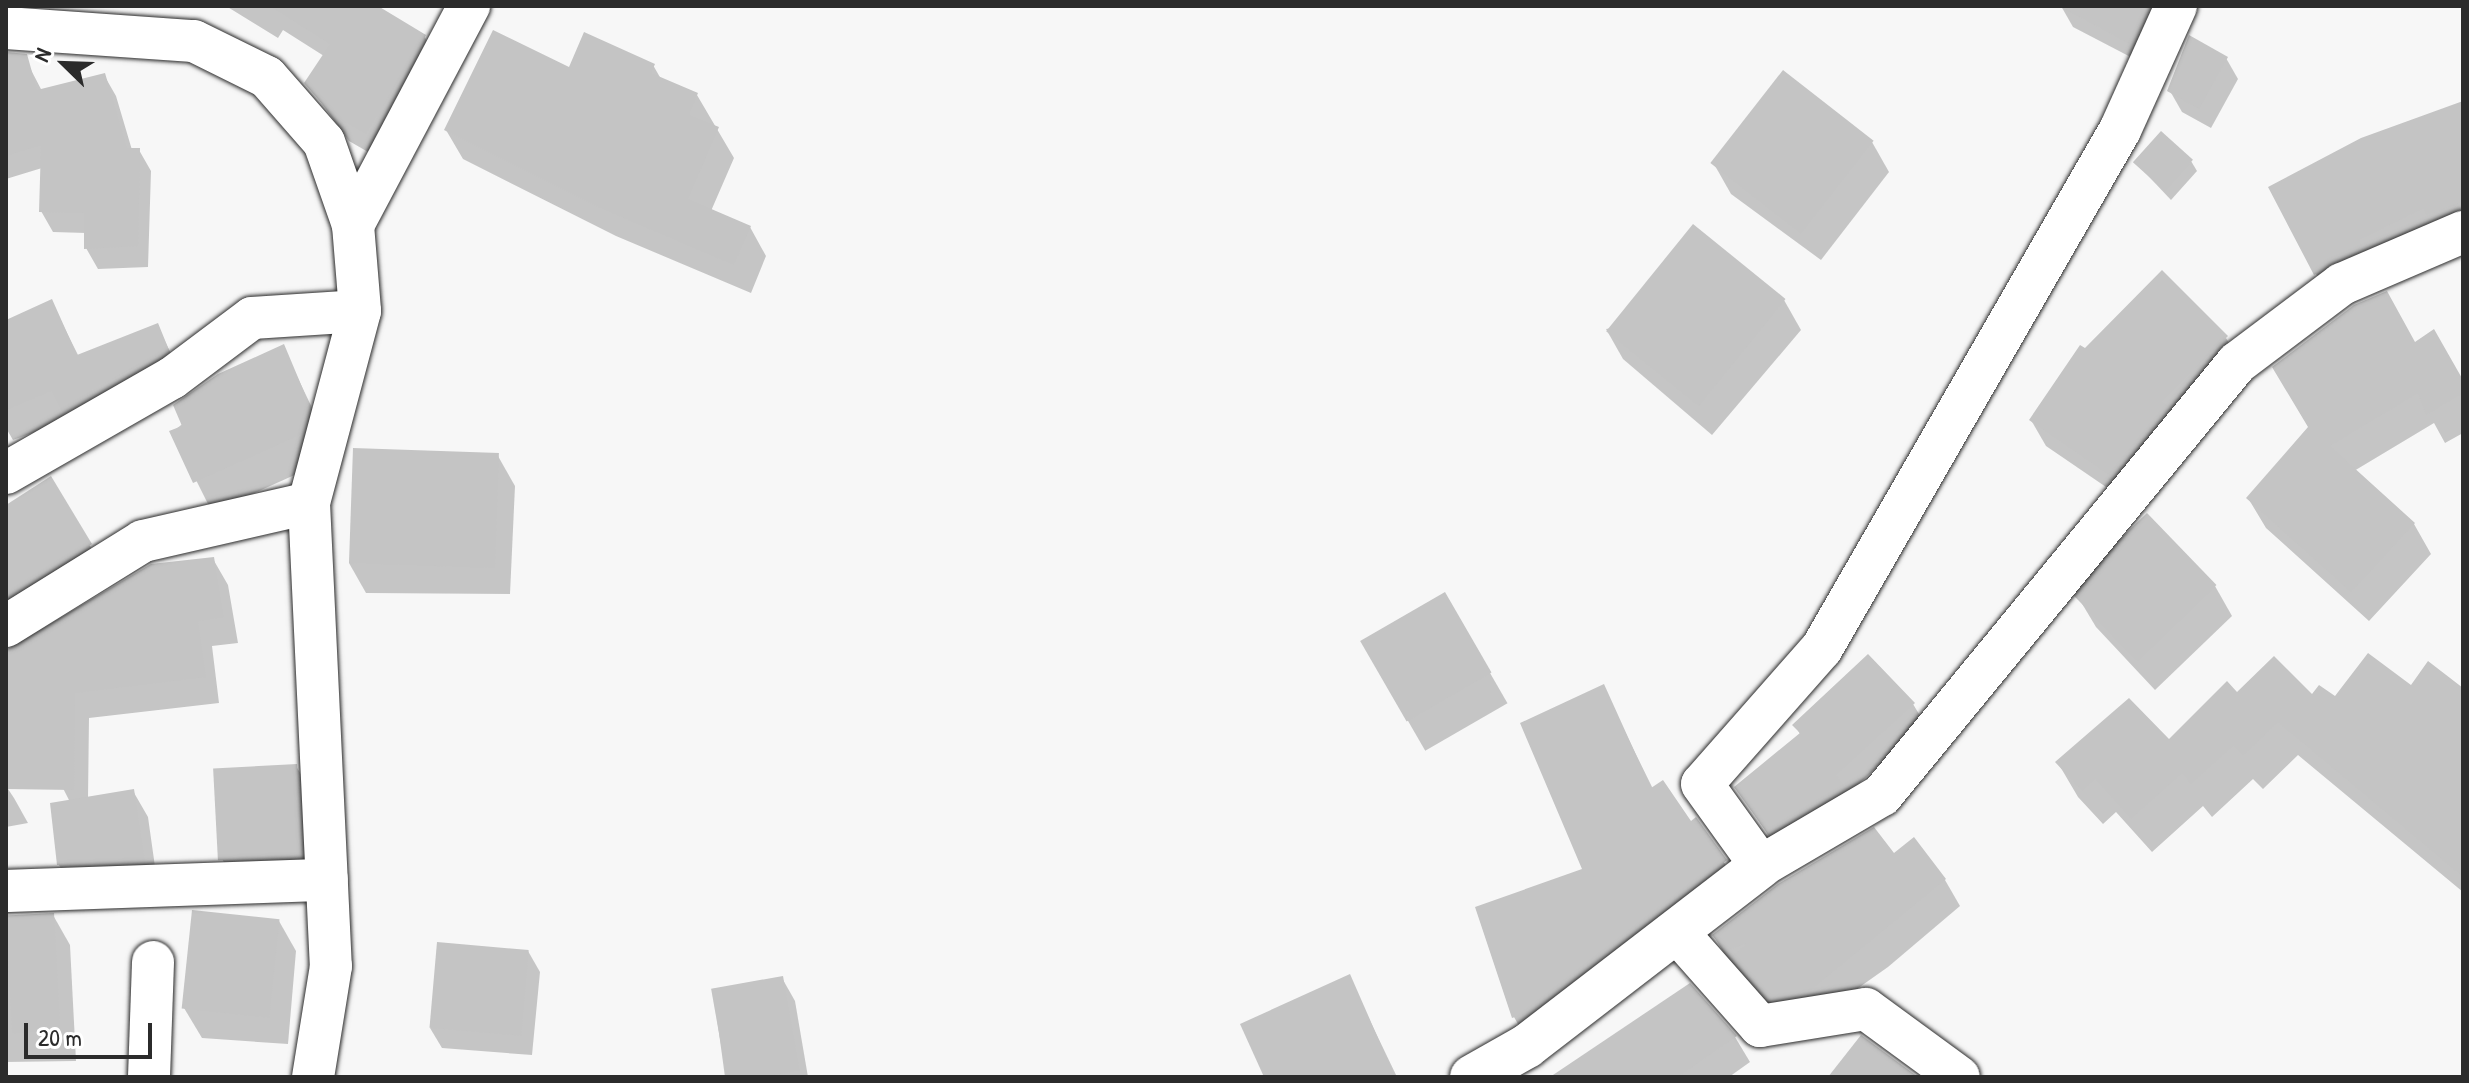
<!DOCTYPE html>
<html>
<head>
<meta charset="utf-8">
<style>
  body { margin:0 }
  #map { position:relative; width:2469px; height:1083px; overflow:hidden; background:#f7f7f7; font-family:"Patrick Hand",sans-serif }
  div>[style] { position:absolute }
  .shadow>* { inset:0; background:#0003; transform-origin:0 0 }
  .building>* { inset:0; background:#c4c4c4; transform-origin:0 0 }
  .roads { filter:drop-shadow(0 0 2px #2b2b2b) drop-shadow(0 0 2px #2b2b2b) }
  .minor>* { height:42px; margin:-21px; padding:0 21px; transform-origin:21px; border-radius:21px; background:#fff }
  .tertiary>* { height:44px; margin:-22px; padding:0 22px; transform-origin:22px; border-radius:22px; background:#fff }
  span { translate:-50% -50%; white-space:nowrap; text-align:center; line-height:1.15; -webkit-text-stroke:7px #fff; paint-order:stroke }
  .frame { position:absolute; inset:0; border:8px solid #2b2b2b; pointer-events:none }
  .north { position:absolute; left:24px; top:24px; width:80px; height:80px; -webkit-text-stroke:6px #fff; paint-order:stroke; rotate:293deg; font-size:22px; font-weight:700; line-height:32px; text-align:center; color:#2b2b2b }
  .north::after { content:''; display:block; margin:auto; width:28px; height:36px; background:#2b2b2b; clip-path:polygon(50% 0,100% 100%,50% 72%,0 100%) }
  .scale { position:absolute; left:24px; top:1023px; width:128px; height:36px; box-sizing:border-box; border:4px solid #2b2b2b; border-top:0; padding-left:10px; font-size:24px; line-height:28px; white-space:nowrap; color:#2b2b2b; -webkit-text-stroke:6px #fff; paint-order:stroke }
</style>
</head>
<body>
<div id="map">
  <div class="shadow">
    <div style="clip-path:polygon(226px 6px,376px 6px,424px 36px,440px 64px,382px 160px,349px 141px,307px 83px,324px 56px,283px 30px,278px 38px)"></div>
    <div style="clip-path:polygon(2061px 6px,2170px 6px,2144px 64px,2073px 27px)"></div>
    <div style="clip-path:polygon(2226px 58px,2238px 79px,2211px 128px,2182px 112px,2170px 91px)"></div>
    <div style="clip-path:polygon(653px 65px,661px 79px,697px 95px,734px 158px,711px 211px,750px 227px,766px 256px,751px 293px,616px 236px,463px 159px,446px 130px,569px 70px)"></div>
    <div style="clip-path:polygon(30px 68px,42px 91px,104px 75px,116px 96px,132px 150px,139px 150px,151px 171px,148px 267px,98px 269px,86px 248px,86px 233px,53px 232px,41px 211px,42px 168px,6px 179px,6px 75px)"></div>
    <div style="clip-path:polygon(2463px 103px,2463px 234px,2332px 301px,2316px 274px)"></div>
    <div style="clip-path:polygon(1872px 142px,1889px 172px,1821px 260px,1731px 194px,1714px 164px)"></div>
    <div style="clip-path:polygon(2191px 161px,2197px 171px,2171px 200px,2135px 162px)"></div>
    <div style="clip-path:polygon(1784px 300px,1801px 330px,1712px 435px,1623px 359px,1606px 329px)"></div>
    <div style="clip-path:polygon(51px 301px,79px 357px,157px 325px,183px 378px,13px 440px,6px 428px,6px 322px)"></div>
    <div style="clip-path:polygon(2226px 338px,2241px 363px,2128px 502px,2046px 446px,2031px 420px,2085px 351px)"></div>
    <div style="clip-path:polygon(2414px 344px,2463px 383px,2463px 433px,2445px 443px,2434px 423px,2354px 471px,2414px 524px,2431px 554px,2369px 621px,2266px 528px,2248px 498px)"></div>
    <div style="clip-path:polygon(283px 347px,326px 437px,319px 464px,212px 512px,172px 432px)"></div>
    <div style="clip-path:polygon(498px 456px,515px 486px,510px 594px,366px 593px,349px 563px)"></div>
    <div style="clip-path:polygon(50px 479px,105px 571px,6px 636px,6px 507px)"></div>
    <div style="clip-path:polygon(213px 559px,228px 585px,238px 643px,212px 646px,219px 703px,89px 718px,88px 799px,133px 791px,148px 817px,158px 888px,74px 891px,59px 865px,70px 802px,6px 676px,6px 652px)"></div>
    <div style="clip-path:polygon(2215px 586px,2232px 616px,2155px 690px,2096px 627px,2078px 597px)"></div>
    <div style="left:1445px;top:595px;width:125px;height:95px;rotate:60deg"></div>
    <div style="clip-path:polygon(1603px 687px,1653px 789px,1690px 824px,1696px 820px,1743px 891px,1531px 1047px,1514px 1017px,1585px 870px)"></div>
    <div style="clip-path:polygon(2411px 688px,2463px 690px,2463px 892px,2298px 755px,2263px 789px,2253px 779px,2212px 817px,2203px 806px,2152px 852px,2116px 812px,2103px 824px,2078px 797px,2058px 763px,2169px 742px,2236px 695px,2335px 699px)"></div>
    <div style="clip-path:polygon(1913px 704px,1925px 724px,1781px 854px,1736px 787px,1801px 736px,1795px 725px)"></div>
    <div style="clip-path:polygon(296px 766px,308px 786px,312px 876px,234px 880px,222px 859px)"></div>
    <div style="clip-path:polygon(6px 786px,14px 798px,28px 823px,6px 827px)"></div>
    <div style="clip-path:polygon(1893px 856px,1945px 880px,1960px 906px,1888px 967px,1810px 1022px,1786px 1026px,1729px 962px,1714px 936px)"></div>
    <div style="clip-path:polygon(53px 915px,70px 945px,76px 1061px,6px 1062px,6px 917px)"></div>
    <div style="clip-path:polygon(279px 921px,296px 951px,288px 1044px,202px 1038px,184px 1008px)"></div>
    <div style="clip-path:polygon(528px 951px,540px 972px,532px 1055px,442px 1048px,430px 1028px)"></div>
    <div style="clip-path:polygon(1349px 977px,1397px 1077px,1266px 1077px)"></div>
    <div style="clip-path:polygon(782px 978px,795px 1001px,808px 1077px,725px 1077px,713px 989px)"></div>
    <div style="clip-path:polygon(1690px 986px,1735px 1037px,1750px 1062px,1729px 1077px,1553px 1077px)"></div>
  </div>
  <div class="building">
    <div style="clip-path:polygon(270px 6px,378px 6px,426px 35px,366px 134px,331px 114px,304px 83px,330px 44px)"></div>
    <div style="clip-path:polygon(2059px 6px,2136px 6px,2147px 12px,2132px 45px)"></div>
    <div style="clip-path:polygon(493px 30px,569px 67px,584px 32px,655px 64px,651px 73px,698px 93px,689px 115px,719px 127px,688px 199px,751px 226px,734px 265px,598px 207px,444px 130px)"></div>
    <div style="clip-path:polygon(2189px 35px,2228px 57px,2199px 109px,2167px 91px)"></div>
    <div style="clip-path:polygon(6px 52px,27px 54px,37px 90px,105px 73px,127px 148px,140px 148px,138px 246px,84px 249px,84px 213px,39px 212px,41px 145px,6px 156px)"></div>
    <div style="left:1783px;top:70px;width:115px;height:118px;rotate:38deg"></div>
    <div style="clip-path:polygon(2463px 101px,2463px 202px,2426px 215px,2424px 208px,2359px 240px,2363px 249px,2314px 275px,2268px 187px,2361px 138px)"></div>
    <div style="left:2161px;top:131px;width:43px;height:42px;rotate:42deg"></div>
    <div style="left:1693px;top:224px;width:119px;height:138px;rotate:39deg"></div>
    <div style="clip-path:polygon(2162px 270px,2228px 336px,2162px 402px,2170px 407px,2112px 477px,2029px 420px,2080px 345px,2085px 348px)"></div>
    <div style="clip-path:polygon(2387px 291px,2415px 342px,2434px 329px,2463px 380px,2463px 393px,2426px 415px,2418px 393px,2330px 446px,2415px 523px,2351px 592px,2246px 498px,2308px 427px,2272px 367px,2354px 305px)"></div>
    <div style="clip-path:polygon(52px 299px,77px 355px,158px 323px,169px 350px,92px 389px,94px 395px,62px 413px,51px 391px,6px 410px,6px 320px)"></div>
    <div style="clip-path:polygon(284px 344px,310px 406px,302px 434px,193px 483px,169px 431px,182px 426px,173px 405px,218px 374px)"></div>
    <div style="left:353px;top:448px;width:146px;height:115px;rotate:2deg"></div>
    <div style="clip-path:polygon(51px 476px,92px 544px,6px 598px,6px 505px)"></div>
    <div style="left:2147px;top:513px;width:100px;height:110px;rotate:46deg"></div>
    <div style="clip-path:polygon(214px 557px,224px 617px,198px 621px,206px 677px,75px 693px,74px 790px,6px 789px,6px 650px,151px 564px)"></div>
    <div style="left:1445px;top:592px;width:93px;height:98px;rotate:60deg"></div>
    <div style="clip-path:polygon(2368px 653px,2411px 685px,2428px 661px,2463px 688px,2463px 877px,2278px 722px,2243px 756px,2233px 746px,2191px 784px,2182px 773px,2131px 819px,2095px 779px,2082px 791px,2055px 762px,2129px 698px,2169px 739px,2227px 681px,2237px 692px,2274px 656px,2312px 694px,2319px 685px,2335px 696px)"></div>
    <div style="clip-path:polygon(1868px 654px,1915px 703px,1836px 775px,1846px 788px,1768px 834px,1734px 787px,1800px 733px,1792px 725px)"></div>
    <div style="clip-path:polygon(1604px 684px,1651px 788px,1663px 780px,1691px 821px,1696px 817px,1727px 860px,1530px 1012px,1512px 1018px,1475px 907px,1582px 869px,1520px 723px)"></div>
    <div style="left:297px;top:764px;width:92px;height:84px;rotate:87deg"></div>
    <div style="clip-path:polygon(134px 789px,145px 862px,57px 865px,50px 803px)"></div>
    <div style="clip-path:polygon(1874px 827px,1894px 853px,1914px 837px,1946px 879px,1806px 994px,1769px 1000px,1731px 957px,1748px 943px,1725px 951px,1712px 935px,1778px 884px)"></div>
    <div style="left:192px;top:910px;width:88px;height:99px;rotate:6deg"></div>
    <div style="left:54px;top:913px;width:118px;height:48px;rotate:87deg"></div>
    <div style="left:437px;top:942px;width:92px;height:86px;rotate:5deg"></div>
    <div style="clip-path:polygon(1350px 974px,1395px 1077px,1264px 1077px,1240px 1024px)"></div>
    <div style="left:783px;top:976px;width:96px;height:73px;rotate:80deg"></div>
    <div style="clip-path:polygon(1690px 983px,1737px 1036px,1678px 1077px,1550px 1077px)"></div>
    <div style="clip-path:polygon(1861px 1035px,1918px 1077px,1828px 1077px)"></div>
  </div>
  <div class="roads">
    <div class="minor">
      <div style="left:2176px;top:6px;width:136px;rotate:114.3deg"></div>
      <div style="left:2120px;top:130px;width:598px;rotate:119.91deg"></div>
      <div style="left:1822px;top:648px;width:181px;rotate:131.4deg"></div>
      <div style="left:1702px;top:784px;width:101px;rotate:54.3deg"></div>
      <div style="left:1761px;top:866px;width:140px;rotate:-30.4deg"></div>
      <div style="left:1882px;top:795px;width:559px;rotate:-50.59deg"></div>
      <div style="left:2237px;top:363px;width:131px;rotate:-37deg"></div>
      <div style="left:2342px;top:284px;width:132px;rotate:-23.3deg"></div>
      <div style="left:6px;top:28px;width:188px;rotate:4deg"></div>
      <div style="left:194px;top:41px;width:81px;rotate:26.3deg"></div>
      <div style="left:267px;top:77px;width:86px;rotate:48.8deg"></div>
      <div style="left:324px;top:142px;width:88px;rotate:70.7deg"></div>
      <div style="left:353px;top:225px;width:86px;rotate:85.3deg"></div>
      <div style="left:360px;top:311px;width:199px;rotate:104.9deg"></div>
      <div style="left:309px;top:503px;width:464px;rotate:87.3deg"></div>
      <div style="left:331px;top:966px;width:112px;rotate:99.2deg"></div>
      <div style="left:353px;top:225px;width:248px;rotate:-62.1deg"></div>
      <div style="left:6px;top:473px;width:191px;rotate:-29.8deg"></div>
      <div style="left:172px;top:378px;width:100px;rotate:-36.9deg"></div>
      <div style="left:252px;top:318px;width:108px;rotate:-3.7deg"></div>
      <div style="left:6px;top:626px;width:161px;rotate:-31.8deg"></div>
      <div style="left:143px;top:541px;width:170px;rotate:-12.9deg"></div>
      <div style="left:6px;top:891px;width:321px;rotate:-2deg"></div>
      <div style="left:1676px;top:931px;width:127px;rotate:48.5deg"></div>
      <div style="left:1760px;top:1026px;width:107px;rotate:-9.1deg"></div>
      <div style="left:1866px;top:1009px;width:115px;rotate:36.2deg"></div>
      <div style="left:149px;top:1077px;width:115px;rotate:-88deg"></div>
    </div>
    <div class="tertiary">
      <div style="left:1472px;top:1077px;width:63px;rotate:-29.4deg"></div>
      <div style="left:1527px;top:1046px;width:295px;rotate:-37.6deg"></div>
    </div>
  </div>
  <div class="frame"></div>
  <div class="north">N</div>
  <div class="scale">20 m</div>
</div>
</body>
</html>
